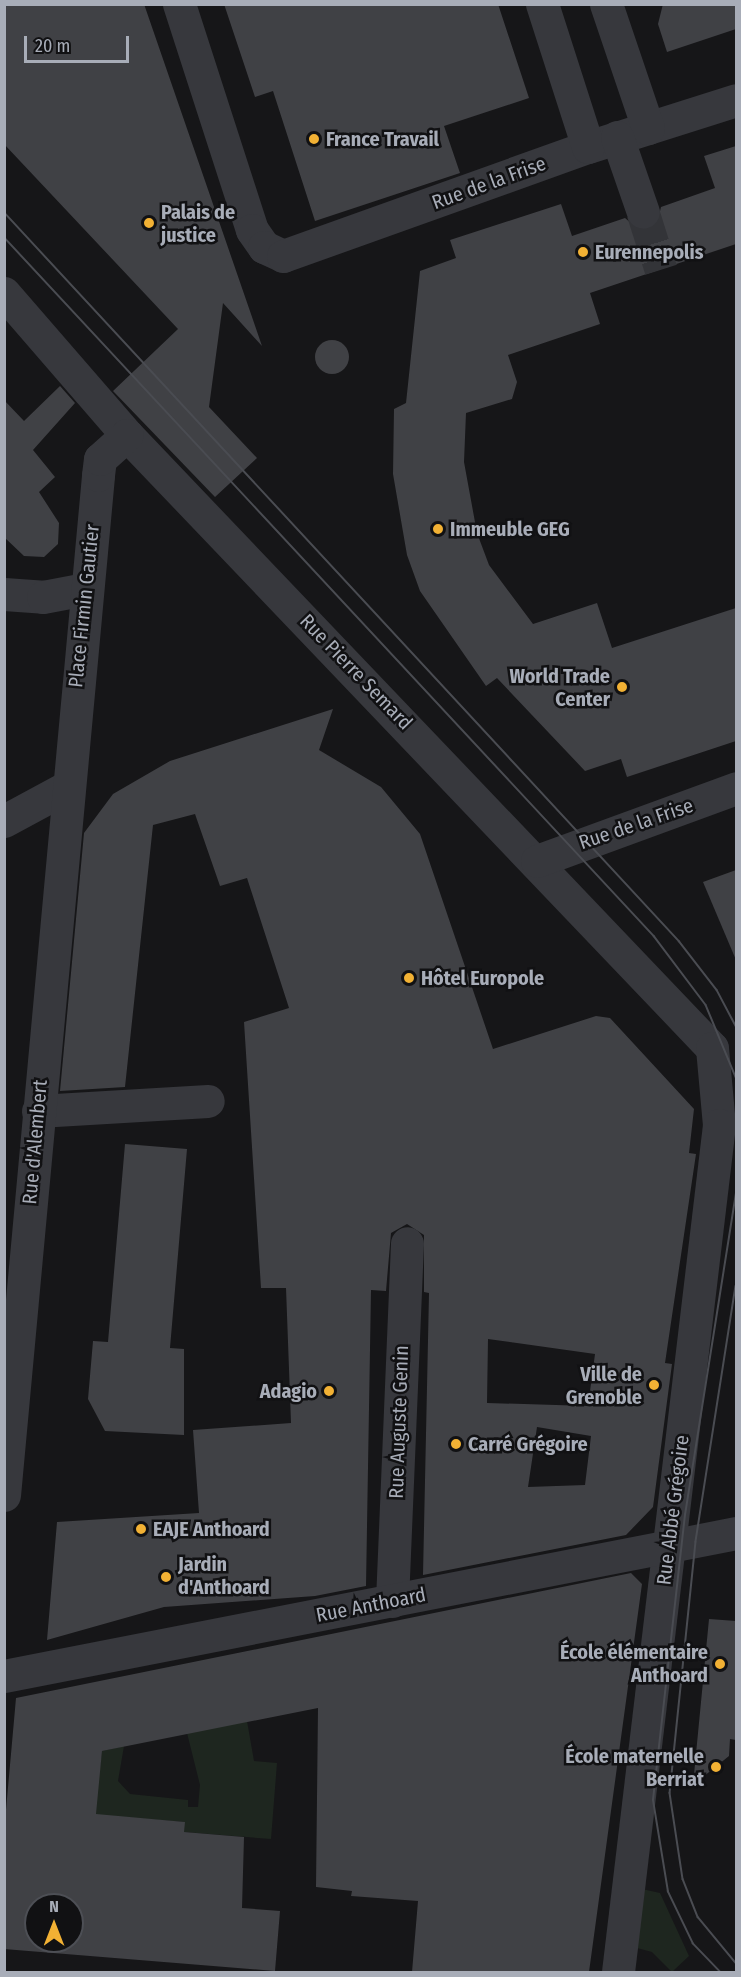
<!DOCTYPE html>
<html>
<head>
<meta charset="utf-8">
<style>
  body { margin:0 }
  #map { position:relative; width:741px; height:1977px; overflow:hidden; background:#161618; font-family:"Fira Sans Condensed",sans-serif }
  div>[style] { position:absolute }
  .green>* { inset:0; background:#1e261f }
  .building>* { inset:0; background:#404145 }
  .round { border-radius:50% }
  .minor-tunnel>* { height:33px; margin-top:-16.5px; transform-origin:0; background:repeating-linear-gradient(90deg,#333438 0 33px,transparent 0 49px) }
  .minor>* { height:33px; margin:-16.5px; padding:0 16.5px; transform-origin:16.5px; border-radius:16.5px; background:#37383d }
  .tram>* { height:1.5px; margin:-0.75px; padding:0 0.75px; transform-origin:0.75px; border-radius:0.75px; background:#4a4c52 }
  .dots>* { width:16px; height:16px; translate:-50% -50%; box-sizing:border-box; border:3px solid #111113; border-radius:50% }
  span { translate:-50% -50%; white-space:nowrap; text-align:center; line-height:1.15; -webkit-text-stroke:5px #111113; paint-order:stroke }
  .poi-label { font-size:20px; color:#a8adb8; font-weight:700 }
  .left { translate:0 -50%; text-align:left }
  .right { translate:-100% -50%; text-align:right }
  .street-label { font-size:20px; color:#a8adb8 }
  .frame { position:absolute; inset:0; border:6px solid #a8adb8; pointer-events:none }
  .north { position:absolute; left:24px; top:1893px; width:60px; height:60px; box-sizing:border-box; background:#111113; border:2px solid #4d4f55; border-radius:50%; rotate:0deg; font-size:16px; font-weight:700; line-height:24px; text-align:center; color:#a8adb8 }
  .north::after { content:''; display:block; margin:auto; width:21px; height:27px; background:#f2b134; clip-path:polygon(50% 0,100% 100%,50% 72%,0 100%) }
  .scale { position:absolute; left:24px; top:36px; width:105px; height:27px; box-sizing:border-box; border:3px solid #a8adb8; border-top:0; padding-left:8px; font-size:18px; line-height:21px; white-space:nowrap; color:#a8adb8; -webkit-text-stroke:4px #111113; paint-order:stroke }
</style>
</head>
<body>
<div id="map">
  <div class="green">
    <div style="clip-path:polygon(247px 1721px,254px 1761px,277px 1763px,271px 1839px,184px 1832px,184px 1822px,94px 1815px,102px 1751px,124px 1746px,118px 1781px,130px 1794px,188px 1800px,188px 1807px,198px 1807px,200px 1785px,187px 1733px)"></div>
    <div style="clip-path:polygon(642px 1889px,660px 1893px,689px 1956px,672px 1972px,652px 1952px,637px 1948px)"></div>
  </div>
  <div class="building">
    <div style="clip-path:polygon(4px 4px,144px 4px,262px 346px,223px 303px,209px 407px,257px 458px,215px 497px,113px 391px,178px 329px,4px 144px)"></div>
    <div style="clip-path:polygon(224px 4px,498px 4px,529px 98px,444px 126px,460px 173px,315px 221px,273px 91px,255px 97px)"></div>
    <div style="clip-path:polygon(663px 4px,736px 4px,736px 29px,667px 52px,658px 24px)"></div>
    <div style="clip-path:polygon(736px 146px,736px 244px,590px 293px,600px 324px,508px 355px,517px 382px,512px 399px,466px 413px,464px 462px,477px 533px,489px 565px,533px 624px,597px 603px,612px 648px,736px 608px,736px 741px,627px 777px,621px 759px,585px 771px,497px 678px,486px 686px,420px 591px,407px 555px,393px 474px,394px 409px,406px 403px,420px 271px,456px 258px,450px 240px,561px 204px,572px 236px,625px 218px,639px 230px,650px 229px,657px 224px,661px 207px,715px 188px,704px 156px)"></div>
    <div class="round" style="left:315px;top:340px;width:34px;height:34px"></div>
    <div style="clip-path:polygon(60px 386px,75px 403px,33px 450px,55px 477px,39px 492px,59px 523px,58px 544px,44px 557px,24px 556px,4px 537px,4px 400px,24px 421px)"></div>
    <div style="clip-path:polygon(evenodd,333px 709px,319px 750px,381px 787px,420px 834px,493px 1049px,596px 1016px,610px 1018px,694px 1109px,689px 1153px,696px 1154px,665px 1363px,672px 1364px,653px 1507px,626px 1535px,423px 1575px,429px 1293px,424px 1292px,424px 1235px,407px 1224px,391px 1233px,386px 1291px,371px 1290px,366px 1586px,315px 1596px,164px 1607px,47px 1640px,57px 1522px,199px 1513px,193px 1430px,291px 1423px,286px 1288px,261px 1288px,244px 1022px,289px 1008px,247px 878px,220px 886px,195px 814px,153px 825px,125px 1087px,60px 1091px,84px 833px,113px 794px,170px 761px,333px 709px,488px 1339px,595px 1354px,588px 1406px,487px 1403px,488px 1339px,333px 709px,537px 1427px,591px 1436px,585px 1485px,528px 1487px,537px 1427px)"></div>
    <div style="clip-path:polygon(736px 870px,736px 960px,703px 882px)"></div>
    <div style="clip-path:polygon(125px 1144px,187px 1149px,170px 1348px,184px 1349px,184px 1435px,105px 1431px,88px 1399px,93px 1341px,108px 1342px)"></div>
    <div style="clip-path:polygon(evenodd,631px 1573px,642px 1584px,589px 1972px,412px 1972px,418px 1901px,351px 1896px,352px 1891px,316px 1887px,318px 1708px,102px 1751px,96px 1814px,185px 1822px,184px 1832px,244px 1837px,242px 1908px,280px 1911px,275px 1971px,4px 1949px,4px 1832px,16px 1698px,631px 1573px,36px 1905px,72px 1905px,72px 1941px,36px 1941px,36px 1905px)"></div>
    <div style="clip-path:polygon(709px 1619px,736px 1621px,736px 1740px,730px 1739px,729px 1756px,693px 1785px)"></div>
  </div>
  <div class="minor-tunnel">
    <div style="left:643px;top:212px;width:60px;rotate:72.5deg"></div>
  </div>
  <div class="minor">
    <div style="left:179px;top:4px;width:237px;rotate:72.1deg"></div>
    <div style="left:252px;top:230px;width:21px;rotate:55deg"></div>
    <div style="left:264px;top:247px;width:21px;rotate:25deg"></div>
    <div style="left:283px;top:256px;width:324px;rotate:-19.7deg"></div>
    <div style="left:588px;top:147px;width:155px;rotate:-17.6deg"></div>
    <div style="left:542px;top:4px;width:150px;rotate:72.2deg"></div>
    <div style="left:606px;top:4px;width:131px;rotate:71.3deg"></div>
    <div style="left:617px;top:137px;width:79px;rotate:70.9deg"></div>
    <div style="left:4px;top:293px;width:188px;rotate:49.1deg"></div>
    <div style="left:127px;top:435px;width:847px;rotate:46.34deg"></div>
    <div style="left:712px;top:1048px;width:77px;rotate:84.8deg"></div>
    <div style="left:719px;top:1125px;width:853px;rotate:96.8deg"></div>
    <div style="left:4px;top:594px;width:39px;rotate:4deg"></div>
    <div style="left:43px;top:597px;width:43px;rotate:-10.8deg"></div>
    <div style="left:4px;top:821px;width:69px;rotate:-28.4deg"></div>
    <div style="left:537px;top:861px;width:212px;rotate:-20.1deg"></div>
    <div style="left:38px;top:1111px;width:170px;rotate:-3.4deg"></div>
    <div style="left:4px;top:1495px;width:1024px;rotate:-84.73deg"></div>
    <div style="left:98px;top:475px;width:16px;rotate:-83deg"></div>
    <div style="left:100px;top:459px;width:36px;rotate:-42deg"></div>
    <div style="left:392px;top:1601px;width:358px;rotate:-87.6deg"></div>
    <div style="left:4px;top:1676px;width:746px;rotate:-11.05deg"></div>
  </div>
  <div class="tram">
    <div style="left:4px;top:212px;width:994px;rotate:47.2deg"></div>
    <div style="left:679px;top:941px;width:62px;rotate:52.2deg"></div>
    <div style="left:717px;top:990px;width:41px;rotate:62.2deg"></div>
    <div style="left:4px;top:237px;width:955px;rotate:47.08deg"></div>
    <div style="left:654px;top:936px;width:86px;rotate:53deg"></div>
    <div style="left:706px;top:1005px;width:78px;rotate:67.4deg"></div>
    <div style="left:736px;top:1286px;width:259px;rotate:98.9deg"></div>
    <div style="left:696px;top:1542px;width:252px;rotate:95.9deg"></div>
    <div style="left:670px;top:1793px;width:87px;rotate:81.4deg"></div>
    <div style="left:683px;top:1879px;width:41px;rotate:68.5deg"></div>
    <div style="left:698px;top:1917px;width:60px;rotate:50.4deg"></div>
    <div style="left:4px;top:1972px;width:5px"></div>
    <div style="left:720px;top:1972px;width:39px;rotate:-134deg"></div>
    <div style="left:693px;top:1944px;width:58px;rotate:-115.7deg"></div>
    <div style="left:668px;top:1892px;width:93px;rotate:-99.3deg"></div>
    <div style="left:653px;top:1800px;width:287px;rotate:-83.6deg"></div>
    <div style="left:685px;top:1515px;width:326px;rotate:-81deg"></div>
  </div>
  <div class="dots">
    <div style="left:314px;top:139px;background:#f2b134"></div>
    <div style="left:149px;top:223px;background:#f2b134"></div>
    <div style="left:583px;top:252px;background:#f2b134"></div>
    <div style="left:438px;top:529px;background:#f2b134"></div>
    <div style="left:622px;top:687px;background:#f2b134"></div>
    <div style="left:409px;top:978px;background:#f2b134"></div>
    <div style="left:654px;top:1385px;background:#f2b134"></div>
    <div style="left:329px;top:1391px;background:#f2b134"></div>
    <div style="left:456px;top:1444px;background:#f2b134"></div>
    <div style="left:141px;top:1529px;background:#f2b134"></div>
    <div style="left:166px;top:1577px;background:#f2b134"></div>
    <div style="left:720px;top:1664px;background:#f2b134"></div>
    <div style="left:716px;top:1767px;background:#f2b134"></div>
  </div>
  <div class="poi-label">
    <span class="left" style="left:326px;top:139px">France Travail</span>
    <span class="left" style="left:161px;top:224px">Palais de<br>justice</span>
    <span class="left" style="left:595px;top:252px">Eurennepolis</span>
    <span class="left" style="left:450px;top:529px">Immeuble GEG</span>
    <span class="right" style="left:610px;top:688px">World Trade<br>Center</span>
    <span class="left" style="left:421px;top:978px">Hôtel Europole</span>
    <span class="right" style="left:642px;top:1386px">Ville de<br>Grenoble</span>
    <span class="right" style="left:317px;top:1391px">Adagio</span>
    <span class="left" style="left:468px;top:1444px">Carré Grégoire</span>
    <span class="left" style="left:153px;top:1529px">EAJE Anthoard</span>
    <span class="left" style="left:178px;top:1576px">Jardin<br>d'Anthoard</span>
    <span class="right" style="left:708px;top:1664px">École élémentaire<br>Anthoard</span>
    <span class="right" style="left:704px;top:1768px">École maternelle<br>Berriat</span>
  </div>
  <div class="street-label">
    <span style="left:489px;top:183px;rotate:-20deg">Rue de la Frise</span>
    <span style="left:84px;top:606px;rotate:-84deg">Place Firmin Gautier</span>
    <span style="left:356px;top:672px;rotate:46deg">Rue Pierre Semard</span>
    <span style="left:636px;top:824px;rotate:-19deg">Rue de la Frise</span>
    <span style="left:35px;top:1142px;rotate:-85deg">Rue d'Alembert</span>
    <span style="left:399px;top:1422px;rotate:-88deg">Rue Auguste Genin</span>
    <span style="left:673px;top:1510px;rotate:-83deg">Rue Abbé Grégoire</span>
    <span style="left:371px;top:1605px;rotate:-11deg">Rue Anthoard</span>
  </div>
  <div class="frame"></div>
  <div class="north">N</div>
  <div class="scale">20 m</div>
</div>
</body>
</html>
